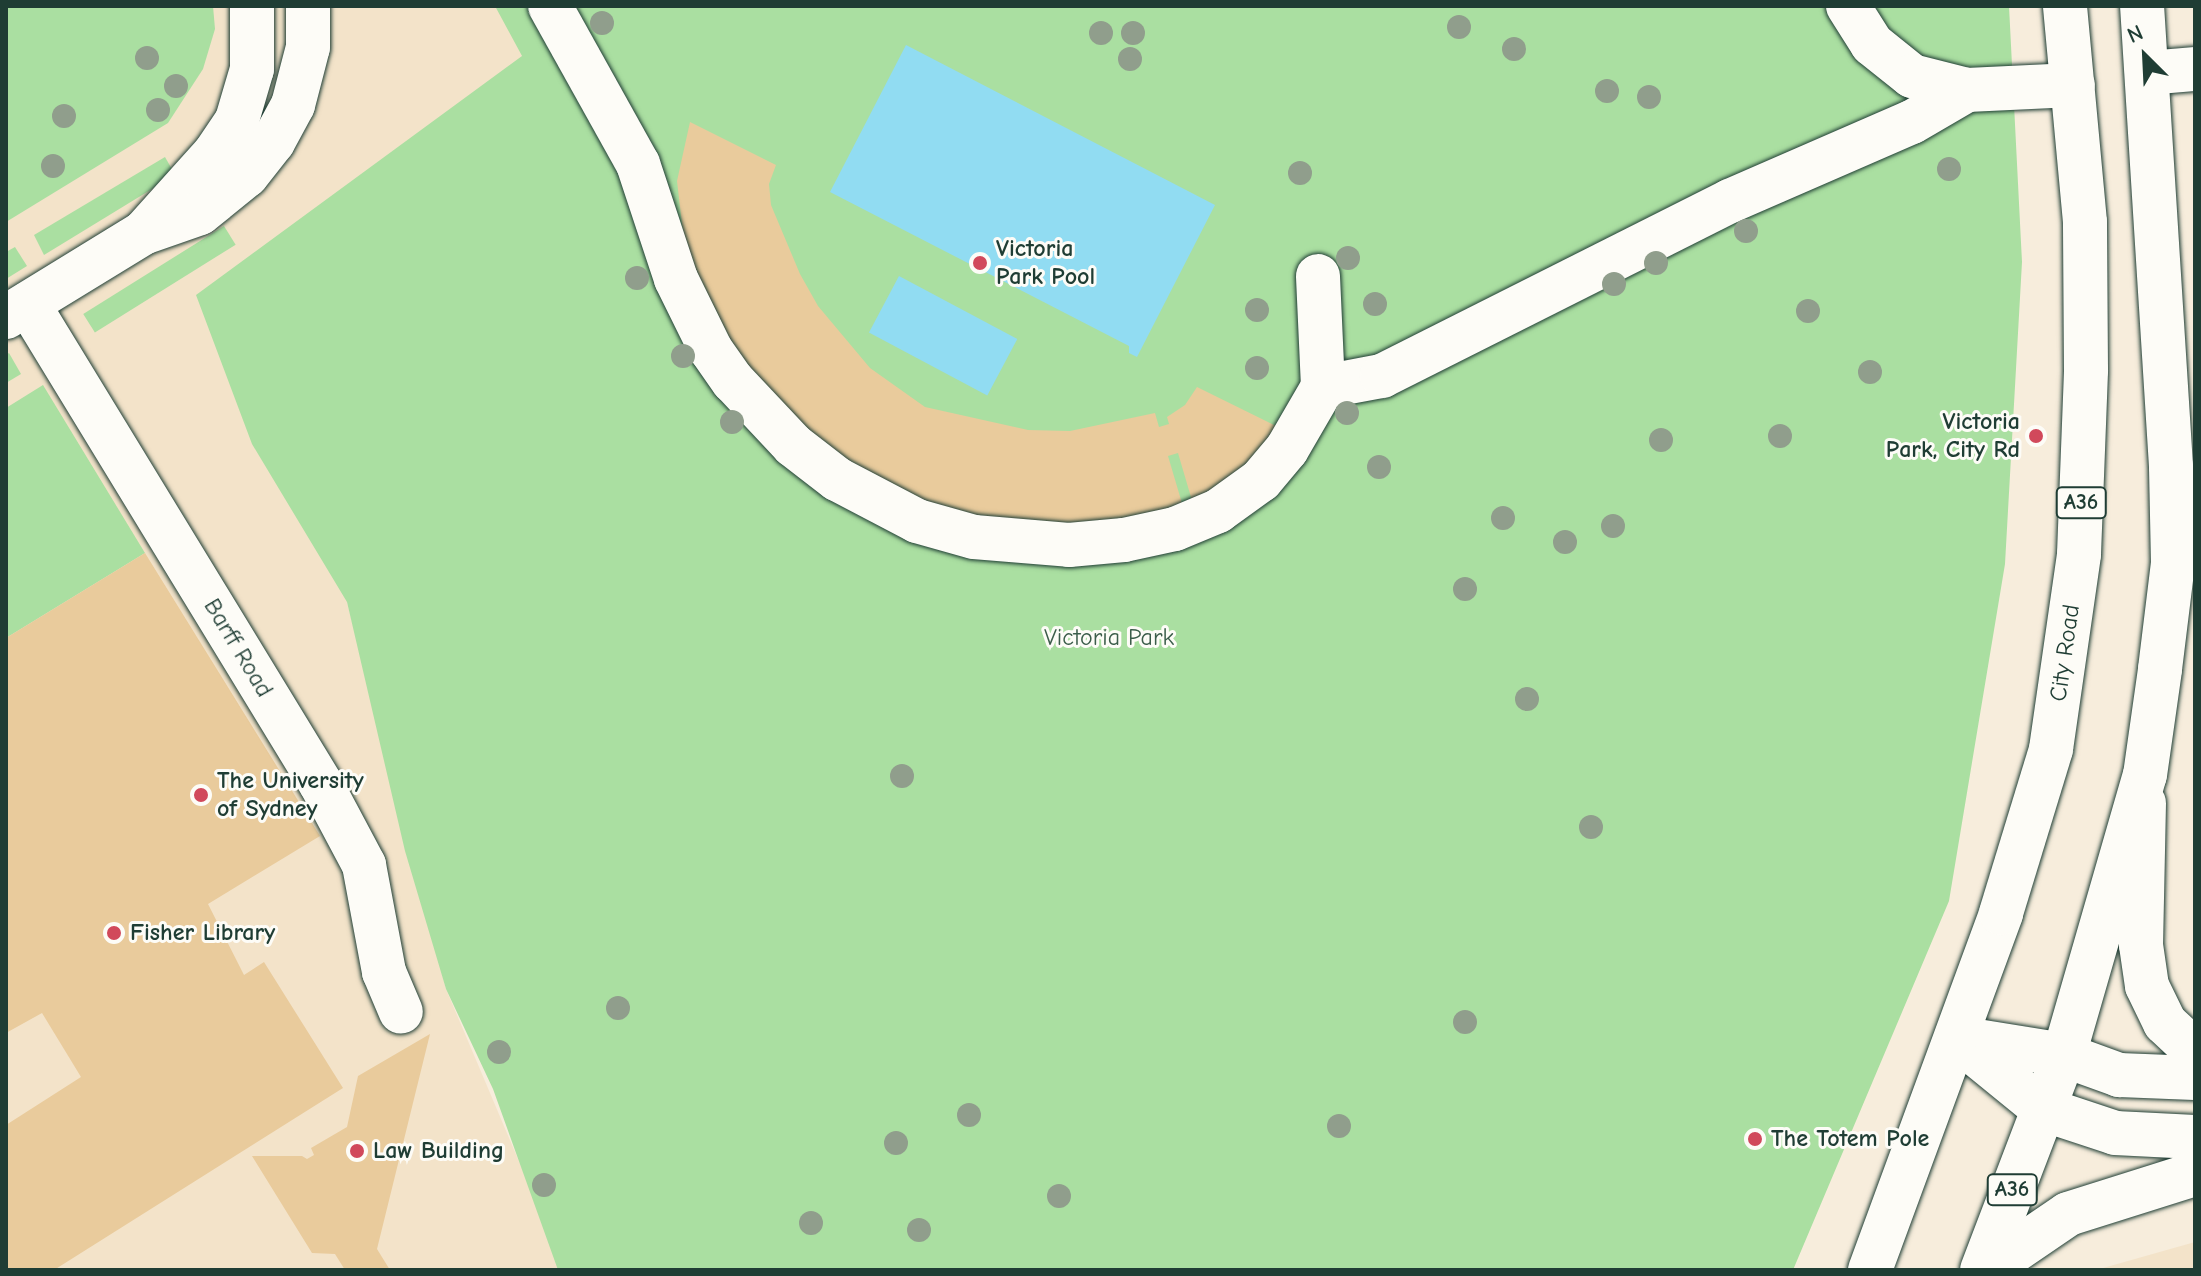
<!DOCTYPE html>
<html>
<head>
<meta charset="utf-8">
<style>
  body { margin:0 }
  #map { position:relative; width:2201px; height:1276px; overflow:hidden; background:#f7eddc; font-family:"Comic Neue",sans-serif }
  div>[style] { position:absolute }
  .built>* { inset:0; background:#f3e3c9 }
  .green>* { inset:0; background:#aadfa1; transform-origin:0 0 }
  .water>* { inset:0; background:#91dcf2; transform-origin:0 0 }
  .building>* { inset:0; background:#e9cb9c }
  .roads { filter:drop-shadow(0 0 2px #1f3d34) drop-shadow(0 0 2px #1f3d34) }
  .minor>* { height:44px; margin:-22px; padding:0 22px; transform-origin:22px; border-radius:22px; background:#fdfcf7 }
  .major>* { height:44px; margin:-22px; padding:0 22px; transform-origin:22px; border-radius:22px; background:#fdfcf7 }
  .highway>* { height:44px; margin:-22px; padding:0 22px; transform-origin:22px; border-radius:22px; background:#fdfcf7 }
  .trees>* { width:24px; height:24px; margin:-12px; border-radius:50%; background:#909e8c }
  .dots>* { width:22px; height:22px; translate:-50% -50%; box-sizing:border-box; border:4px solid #fdfcf7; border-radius:50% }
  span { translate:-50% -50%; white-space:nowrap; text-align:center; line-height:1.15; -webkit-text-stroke:6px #fdfcf7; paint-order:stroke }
  .shield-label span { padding:2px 6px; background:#fdfcf7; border:2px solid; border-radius:6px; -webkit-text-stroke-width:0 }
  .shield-label { font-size:22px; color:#1f3d34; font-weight:700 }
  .poi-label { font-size:24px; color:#1f3d34; font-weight:700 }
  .left { translate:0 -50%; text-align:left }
  .right { translate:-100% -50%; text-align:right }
  .park-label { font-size:24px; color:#3b5d4a }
  .street-label { font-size:24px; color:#1f3d34 }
  .frame { position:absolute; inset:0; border:8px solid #1f3d34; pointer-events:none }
  .north { position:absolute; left:2105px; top:16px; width:80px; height:80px; -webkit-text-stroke:6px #fdfcf7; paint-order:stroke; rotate:336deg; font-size:22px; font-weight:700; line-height:32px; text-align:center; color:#1f3d34 }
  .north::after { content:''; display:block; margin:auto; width:28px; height:36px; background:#1f3d34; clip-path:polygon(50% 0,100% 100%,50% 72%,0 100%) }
</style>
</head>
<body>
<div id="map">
  <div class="built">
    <div style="clip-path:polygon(6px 6px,497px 6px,522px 56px,347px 602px,446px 989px,565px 1270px,6px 1270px)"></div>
    <div style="clip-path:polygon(2195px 1242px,2195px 1270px,2096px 1270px)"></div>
  </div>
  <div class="green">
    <div style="clip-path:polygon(6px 6px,213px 6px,215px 29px,203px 69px,168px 123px,6px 222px)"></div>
    <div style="clip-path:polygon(495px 6px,2009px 6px,2022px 262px,2005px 564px,1949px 901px,1793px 1270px,558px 1270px,493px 1089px,446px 989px,405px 851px,347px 602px,252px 444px,196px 295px,522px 56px)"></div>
    <div style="clip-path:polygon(165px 157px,173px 171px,152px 189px,44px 255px,34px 235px)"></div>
    <div style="left:224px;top:226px;width:22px;height:166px;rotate:58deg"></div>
    <div style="clip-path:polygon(15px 247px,27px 266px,6px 279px,6px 252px)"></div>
    <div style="clip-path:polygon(9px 353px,21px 374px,6px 383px,6px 355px)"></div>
    <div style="clip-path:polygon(43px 385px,145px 553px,6px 638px,6px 408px)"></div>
  </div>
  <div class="water">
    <div style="clip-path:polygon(906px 45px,1215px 205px,1137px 357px,1129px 353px,1129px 346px,830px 192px)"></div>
    <div style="left:899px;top:276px;width:134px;height:64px;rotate:28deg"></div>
  </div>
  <div class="building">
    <div style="clip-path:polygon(690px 122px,776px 165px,769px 184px,771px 205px,800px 274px,818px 306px,870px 368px,925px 407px,1028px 430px,1070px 431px,1155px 413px,1159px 427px,1169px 424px,1167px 417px,1185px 405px,1197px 387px,1280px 428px,1266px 449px,1193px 504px,1178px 453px,1168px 456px,1184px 510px,1058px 528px,942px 510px,826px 452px,740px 366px,685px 250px,677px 181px)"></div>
    <div style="clip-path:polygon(145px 553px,320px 836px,208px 904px,244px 975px,264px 962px,343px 1088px,54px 1270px,6px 1270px,6px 1125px,81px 1077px,42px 1013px,6px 1033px,6px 638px)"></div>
    <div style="clip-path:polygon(430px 1034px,377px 1249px,390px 1270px,345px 1270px,335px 1254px,312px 1253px,252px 1156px,302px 1156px,307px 1159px,314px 1155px,311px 1148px,347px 1127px,358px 1076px)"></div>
  </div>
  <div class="roads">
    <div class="minor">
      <div style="left:550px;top:6px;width:181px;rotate:60.9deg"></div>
      <div style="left:638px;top:164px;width:121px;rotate:71.7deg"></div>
      <div style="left:676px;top:279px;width:79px;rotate:63.8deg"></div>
      <div style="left:711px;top:350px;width:38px;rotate:55deg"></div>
      <div style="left:733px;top:381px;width:88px;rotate:46.8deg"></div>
      <div style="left:793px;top:445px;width:56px;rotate:37.7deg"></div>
      <div style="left:837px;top:479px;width:90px;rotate:27.7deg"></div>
      <div style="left:917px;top:521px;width:59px;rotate:15.7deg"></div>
      <div style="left:974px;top:537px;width:95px;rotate:4.8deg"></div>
      <div style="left:1069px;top:545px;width:55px;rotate:-5.2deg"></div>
      <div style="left:1124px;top:540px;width:52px;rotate:-12.2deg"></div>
      <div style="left:1175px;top:529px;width:47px;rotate:-22.7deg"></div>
      <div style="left:1218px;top:511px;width:53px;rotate:-35.8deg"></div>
      <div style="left:1261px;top:480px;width:40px;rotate:-50deg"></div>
      <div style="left:1287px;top:449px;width:72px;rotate:-59.9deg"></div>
      <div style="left:1323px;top:387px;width:111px;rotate:-92.6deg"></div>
      <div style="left:1848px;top:6px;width:45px;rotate:57.7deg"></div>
      <div style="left:1872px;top:44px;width:51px;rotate:38.7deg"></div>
      <div style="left:1912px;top:76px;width:57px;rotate:14.3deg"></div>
      <div style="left:1967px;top:90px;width:106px;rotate:-2.7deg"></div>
      <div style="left:2147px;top:73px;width:48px;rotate:-4.8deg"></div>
      <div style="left:145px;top:231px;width:105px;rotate:-48.1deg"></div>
      <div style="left:215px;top:153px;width:40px;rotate:-56deg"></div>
      <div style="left:237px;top:120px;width:53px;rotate:-73.6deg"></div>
      <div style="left:252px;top:69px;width:63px;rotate:-90deg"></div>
      <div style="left:28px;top:304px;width:562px;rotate:58.6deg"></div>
      <div style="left:321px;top:784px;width:92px;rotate:62deg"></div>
      <div style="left:364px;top:865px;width:109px;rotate:79.4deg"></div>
      <div style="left:384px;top:972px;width:43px;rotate:67deg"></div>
      <div style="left:6px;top:317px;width:161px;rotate:-31.5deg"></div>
      <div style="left:143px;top:233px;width:60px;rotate:-19.3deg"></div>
      <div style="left:200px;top:213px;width:60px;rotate:-39deg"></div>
      <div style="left:247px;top:175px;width:42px;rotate:-51.8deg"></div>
      <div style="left:273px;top:142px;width:42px;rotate:-61.6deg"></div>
      <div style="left:293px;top:105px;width:60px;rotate:-75.5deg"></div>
      <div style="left:308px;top:47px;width:41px;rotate:-90deg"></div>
      <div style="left:1323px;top:387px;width:60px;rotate:-10.6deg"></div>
      <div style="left:1382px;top:376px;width:390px;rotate:-26.7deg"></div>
      <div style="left:1730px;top:201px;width:198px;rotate:-23.5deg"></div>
      <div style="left:1912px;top:122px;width:64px;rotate:-30.2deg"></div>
    </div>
    <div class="major">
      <div style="left:2144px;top:803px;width:142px;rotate:91.2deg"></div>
      <div style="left:2141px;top:945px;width:41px;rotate:81.7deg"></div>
      <div style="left:2147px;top:986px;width:41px;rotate:64.1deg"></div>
      <div style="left:2165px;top:1023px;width:41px;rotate:43deg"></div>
      <div style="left:1956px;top:1038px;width:112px;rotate:39.2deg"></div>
      <div style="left:2043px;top:1109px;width:76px;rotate:18.4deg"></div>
      <div style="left:2115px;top:1133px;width:80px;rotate:2.9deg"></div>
      <div style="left:1958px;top:1038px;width:107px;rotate:9.1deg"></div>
      <div style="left:2064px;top:1055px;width:59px;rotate:20deg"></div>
      <div style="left:2119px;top:1075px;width:76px;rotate:2.3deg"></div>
      <div style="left:1986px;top:1270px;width:99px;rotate:-34.3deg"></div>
      <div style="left:2068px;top:1214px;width:133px;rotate:-17.5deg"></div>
    </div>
    <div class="highway">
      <div style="left:1870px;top:1270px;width:380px;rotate:-69.8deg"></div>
      <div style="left:2001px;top:913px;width:171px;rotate:-73deg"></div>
      <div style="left:2051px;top:749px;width:197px;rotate:-81.8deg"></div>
      <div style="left:2079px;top:554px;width:184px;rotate:-87.8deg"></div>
      <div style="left:2086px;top:370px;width:148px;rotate:-90.4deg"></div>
      <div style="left:2085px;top:222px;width:217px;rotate:-95.3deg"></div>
      <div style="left:1982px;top:1270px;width:230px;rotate:-69.1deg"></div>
      <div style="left:2064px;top:1055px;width:291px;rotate:-73.9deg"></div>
      <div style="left:2145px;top:775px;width:107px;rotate:-81.9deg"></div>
      <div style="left:2160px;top:669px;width:107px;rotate:-83deg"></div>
      <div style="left:2173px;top:563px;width:97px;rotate:-91.2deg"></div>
      <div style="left:2171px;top:466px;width:461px;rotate:-93.6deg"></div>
    </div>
  </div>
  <div class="trees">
    <div style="left:602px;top:23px"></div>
    <div style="left:1459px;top:27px"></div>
    <div style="left:1101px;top:33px"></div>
    <div style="left:1133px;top:33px"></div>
    <div style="left:1514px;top:49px"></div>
    <div style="left:147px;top:58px"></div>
    <div style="left:1130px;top:59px"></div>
    <div style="left:176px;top:86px"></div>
    <div style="left:1607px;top:91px"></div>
    <div style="left:1649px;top:97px"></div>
    <div style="left:158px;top:110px"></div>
    <div style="left:64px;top:116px"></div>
    <div style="left:53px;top:166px"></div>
    <div style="left:1949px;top:169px"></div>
    <div style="left:1300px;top:173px"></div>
    <div style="left:1746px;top:231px"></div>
    <div style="left:1348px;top:258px"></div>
    <div style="left:1656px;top:263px"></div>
    <div style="left:637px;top:278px"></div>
    <div style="left:1614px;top:284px"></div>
    <div style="left:1375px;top:304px"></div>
    <div style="left:1257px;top:310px"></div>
    <div style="left:1808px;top:311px"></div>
    <div style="left:683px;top:356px"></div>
    <div style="left:1257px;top:368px"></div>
    <div style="left:1870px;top:372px"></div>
    <div style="left:1347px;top:413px"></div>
    <div style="left:732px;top:422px"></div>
    <div style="left:1780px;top:436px"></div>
    <div style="left:1661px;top:440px"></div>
    <div style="left:1379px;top:467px"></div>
    <div style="left:1503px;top:518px"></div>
    <div style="left:1613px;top:526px"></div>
    <div style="left:1565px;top:542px"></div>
    <div style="left:1465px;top:589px"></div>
    <div style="left:1527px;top:699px"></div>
    <div style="left:902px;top:776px"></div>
    <div style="left:1591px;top:827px"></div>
    <div style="left:618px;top:1008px"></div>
    <div style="left:1465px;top:1022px"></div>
    <div style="left:499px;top:1052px"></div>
    <div style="left:969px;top:1115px"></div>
    <div style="left:1339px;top:1126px"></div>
    <div style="left:896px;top:1143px"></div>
    <div style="left:544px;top:1185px"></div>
    <div style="left:1059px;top:1196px"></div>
    <div style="left:811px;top:1223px"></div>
    <div style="left:919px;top:1230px"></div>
  </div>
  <div class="dots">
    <div style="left:980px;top:263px;background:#d1495b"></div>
    <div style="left:2036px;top:436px;background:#d1495b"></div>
    <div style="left:201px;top:795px;background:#d1495b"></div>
    <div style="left:114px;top:933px;background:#d1495b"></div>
    <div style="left:1755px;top:1139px;background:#d1495b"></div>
    <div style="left:357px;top:1151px;background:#d1495b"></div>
  </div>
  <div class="shield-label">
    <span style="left:2081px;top:503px">A36</span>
    <span style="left:2012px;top:1190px">A36</span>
  </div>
  <div class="poi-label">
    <span class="left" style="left:996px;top:263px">Victoria<br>Park Pool</span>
    <span class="right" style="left:2020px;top:436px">Victoria<br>Park, City Rd</span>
    <span class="left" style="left:217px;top:795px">The University<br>of Sydney</span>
    <span class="left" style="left:130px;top:933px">Fisher Library</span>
    <span class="left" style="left:1771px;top:1139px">The Totem Pole</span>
    <span class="left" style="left:373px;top:1151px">Law Building</span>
  </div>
  <div class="park-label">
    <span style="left:1109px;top:638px">Victoria Park</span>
  </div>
  <div class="street-label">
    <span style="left:238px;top:648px;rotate:59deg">Barff Road</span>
    <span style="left:2065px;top:653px;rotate:-82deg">City Road</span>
  </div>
  <div class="frame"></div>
  <div class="north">N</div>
</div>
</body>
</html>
